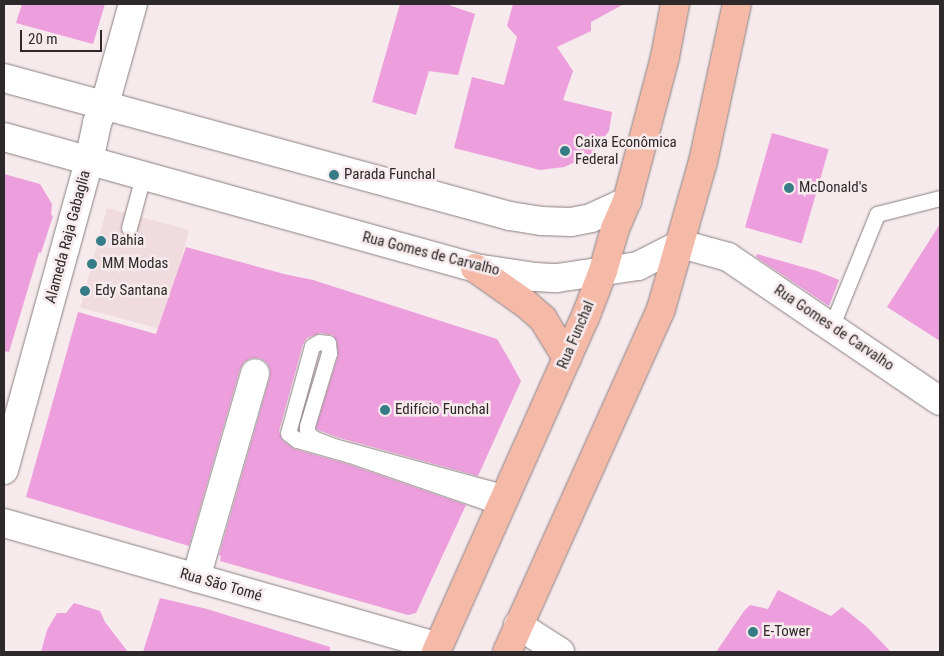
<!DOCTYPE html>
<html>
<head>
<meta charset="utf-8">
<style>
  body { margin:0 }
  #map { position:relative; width:944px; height:656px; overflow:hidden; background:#f6eaec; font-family:"Roboto Condensed",sans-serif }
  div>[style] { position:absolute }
  .built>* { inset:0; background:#f0dbdf; transform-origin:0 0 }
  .building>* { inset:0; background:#ed9edd; transform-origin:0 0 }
  .roads { filter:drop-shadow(0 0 1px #8a7f81) drop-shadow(0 0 1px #8a7f81) }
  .lane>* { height:15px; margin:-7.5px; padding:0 7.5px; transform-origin:7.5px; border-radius:7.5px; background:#fff }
  .street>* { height:28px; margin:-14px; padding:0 14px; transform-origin:14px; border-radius:14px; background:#fff }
  .secondary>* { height:28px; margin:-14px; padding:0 14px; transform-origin:14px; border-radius:14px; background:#fff }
  .primary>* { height:28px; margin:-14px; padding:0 14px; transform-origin:14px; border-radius:14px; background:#f4b9a7 }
  .dots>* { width:14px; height:14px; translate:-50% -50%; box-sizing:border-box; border:2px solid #f6eaec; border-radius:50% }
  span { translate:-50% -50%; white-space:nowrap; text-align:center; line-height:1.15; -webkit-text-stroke:5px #f6eaec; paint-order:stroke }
  .poi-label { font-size:15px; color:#2d292a }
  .left { translate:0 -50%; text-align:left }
  .street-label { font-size:15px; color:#2d292a }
  .frame { position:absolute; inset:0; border:5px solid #2d292a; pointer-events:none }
  .scale { position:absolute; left:20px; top:30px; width:82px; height:22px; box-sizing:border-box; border:2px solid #2d292a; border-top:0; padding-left:6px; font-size:15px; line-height:18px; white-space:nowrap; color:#2d292a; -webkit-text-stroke:4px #f6eaec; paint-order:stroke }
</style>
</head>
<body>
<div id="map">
  <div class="built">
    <div style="left:107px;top:208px;width:85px;height:103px;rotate:15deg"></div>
  </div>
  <div class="building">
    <div style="clip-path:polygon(22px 4px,105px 4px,93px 44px,16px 23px)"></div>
    <div style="clip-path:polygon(400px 4px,446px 4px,475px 14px,458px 75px,429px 71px,416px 115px,372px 102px)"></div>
    <div style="clip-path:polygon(513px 4px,624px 4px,591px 22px,591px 31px,557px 47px,573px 71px,563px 100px,612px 112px,609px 131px,590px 156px,564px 167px,540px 170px,454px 148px,472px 77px,504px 85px,517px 37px,507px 26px)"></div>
    <div style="left:772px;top:133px;width:59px;height:98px;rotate:16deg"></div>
    <div style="clip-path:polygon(4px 174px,40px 184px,52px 204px,51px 215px,53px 216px,41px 253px,39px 252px,9px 352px,4px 351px)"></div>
    <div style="clip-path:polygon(940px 224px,940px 341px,887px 307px)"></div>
    <div style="clip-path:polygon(186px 247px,284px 274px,313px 280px,497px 339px,506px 354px,521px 381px,478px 476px,340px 438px,318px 430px,316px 427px,338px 356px,337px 342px,333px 335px,320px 333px,307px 338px,303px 344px,279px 431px,282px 440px,294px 449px,347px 464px,466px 505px,416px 613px,408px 615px,220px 561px,221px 556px,219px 555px,270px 377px,270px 369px,267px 363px,260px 358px,251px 358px,244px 362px,240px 369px,189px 546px,26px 497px,78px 312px,156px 334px)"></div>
    <div style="clip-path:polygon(757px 254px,817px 271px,839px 280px,829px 306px,756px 257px)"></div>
    <div style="clip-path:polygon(778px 590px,831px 616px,842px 607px,867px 627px,891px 652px,716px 652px,744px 611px,750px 605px,768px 609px)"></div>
    <div style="clip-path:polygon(160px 598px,207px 609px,330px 647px,330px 652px,143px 652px)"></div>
    <div style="clip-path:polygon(74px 603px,100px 611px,105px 622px,128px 652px,41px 652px,47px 630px,57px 613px,66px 613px)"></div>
  </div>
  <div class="roads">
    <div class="lane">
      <div style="left:129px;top:228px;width:54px;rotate:-74.9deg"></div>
      <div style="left:832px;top:325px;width:120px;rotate:-67.9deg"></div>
      <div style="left:877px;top:214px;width:65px;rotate:-14.3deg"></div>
      <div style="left:500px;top:507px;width:159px;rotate:-160.9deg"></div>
      <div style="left:350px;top:455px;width:55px;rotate:-164.2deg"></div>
      <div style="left:297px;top:440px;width:11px;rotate:-142deg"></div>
      <div style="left:288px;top:433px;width:90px;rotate:-74.6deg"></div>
      <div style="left:312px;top:346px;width:8px;rotate:-30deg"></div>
      <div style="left:319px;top:342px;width:9px;rotate:6deg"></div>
      <div style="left:328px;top:343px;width:10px;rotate:84deg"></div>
      <div style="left:329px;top:353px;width:76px;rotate:106.8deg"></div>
      <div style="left:307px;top:426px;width:6px;rotate:90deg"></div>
      <div style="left:307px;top:432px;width:8px;rotate:45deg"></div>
      <div style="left:313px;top:438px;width:26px;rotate:21deg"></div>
      <div style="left:337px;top:447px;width:175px;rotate:15.2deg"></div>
    </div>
    <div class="street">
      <div style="left:681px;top:244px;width:49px;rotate:15.5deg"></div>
      <div style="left:728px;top:257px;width:256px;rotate:34.2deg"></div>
      <div style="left:4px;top:470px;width:320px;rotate:-74.6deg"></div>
      <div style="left:89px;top:161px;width:39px;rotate:-78deg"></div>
      <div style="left:97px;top:123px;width:21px;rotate:-67deg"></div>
      <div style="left:105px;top:104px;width:104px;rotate:-74.4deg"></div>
      <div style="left:4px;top:523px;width:451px;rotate:15.9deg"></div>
      <div style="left:196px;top:578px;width:213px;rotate:-73.9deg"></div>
      <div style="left:518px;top:625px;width:50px;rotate:32.7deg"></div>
    </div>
    <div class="secondary">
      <div style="left:4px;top:78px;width:524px;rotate:15.26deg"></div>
      <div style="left:510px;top:216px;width:31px;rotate:9deg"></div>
      <div style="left:541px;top:221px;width:30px;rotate:2deg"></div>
      <div style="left:571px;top:222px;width:20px;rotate:-11deg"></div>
      <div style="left:591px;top:218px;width:40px;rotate:-25deg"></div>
      <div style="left:4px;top:137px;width:489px;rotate:15.5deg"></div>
      <div style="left:475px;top:268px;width:61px;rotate:8.5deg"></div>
      <div style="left:535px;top:277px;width:22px;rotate:3deg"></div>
      <div style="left:557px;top:278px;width:82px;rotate:-8.4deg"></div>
      <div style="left:638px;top:266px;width:48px;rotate:-27.1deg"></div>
    </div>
    <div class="primary">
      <div style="left:475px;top:268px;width:62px;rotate:35.2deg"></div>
      <div style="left:526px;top:304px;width:23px;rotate:41deg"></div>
      <div style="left:543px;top:319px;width:46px;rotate:58.4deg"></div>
      <div style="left:436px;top:652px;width:366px;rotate:-66deg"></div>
      <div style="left:585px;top:318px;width:50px;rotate:-69deg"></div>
      <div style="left:603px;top:271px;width:44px;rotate:-74.1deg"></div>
      <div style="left:615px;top:229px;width:30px;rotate:-67deg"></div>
      <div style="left:627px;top:201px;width:149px;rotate:-75.2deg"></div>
      <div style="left:665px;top:57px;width:54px;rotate:-79.3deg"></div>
      <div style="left:507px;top:652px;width:376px;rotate:-65.8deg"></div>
      <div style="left:661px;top:309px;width:153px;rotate:-74.1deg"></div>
      <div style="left:703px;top:162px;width:162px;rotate:-77.9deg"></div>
    </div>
  </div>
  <div class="dots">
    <div style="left:565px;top:151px;background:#357c86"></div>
    <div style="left:334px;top:175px;background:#357c86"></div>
    <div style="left:789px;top:188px;background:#357c86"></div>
    <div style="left:101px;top:241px;background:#357c86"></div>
    <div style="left:92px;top:264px;background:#357c86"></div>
    <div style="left:85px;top:291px;background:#357c86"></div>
    <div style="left:385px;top:410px;background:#357c86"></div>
    <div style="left:753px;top:632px;background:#357c86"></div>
  </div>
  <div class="poi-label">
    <span class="left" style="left:575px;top:151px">Caixa Econômica<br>Federal</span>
    <span class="left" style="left:344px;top:175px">Parada Funchal</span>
    <span class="left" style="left:799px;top:188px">McDonald's</span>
    <span class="left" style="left:111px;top:241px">Bahia</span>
    <span class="left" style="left:102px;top:264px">MM Modas</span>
    <span class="left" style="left:95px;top:291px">Edy Santana</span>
    <span class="left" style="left:395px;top:410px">Edifício Funchal</span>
    <span class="left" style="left:763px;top:632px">E-Tower</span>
  </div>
  <div class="street-label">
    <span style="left:68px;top:237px;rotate:-75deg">Alameda Raja Gabaglia</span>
    <span style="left:431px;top:254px;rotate:14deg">Rua Gomes de Carvalho</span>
    <span style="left:834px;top:328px;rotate:34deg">Rua Gomes de Carvalho</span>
    <span style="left:576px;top:335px;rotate:-67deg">Rua Funchal</span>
    <span style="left:221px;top:585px;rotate:16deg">Rua São Tomé</span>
  </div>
  <div class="frame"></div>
  <div class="scale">20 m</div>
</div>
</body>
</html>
